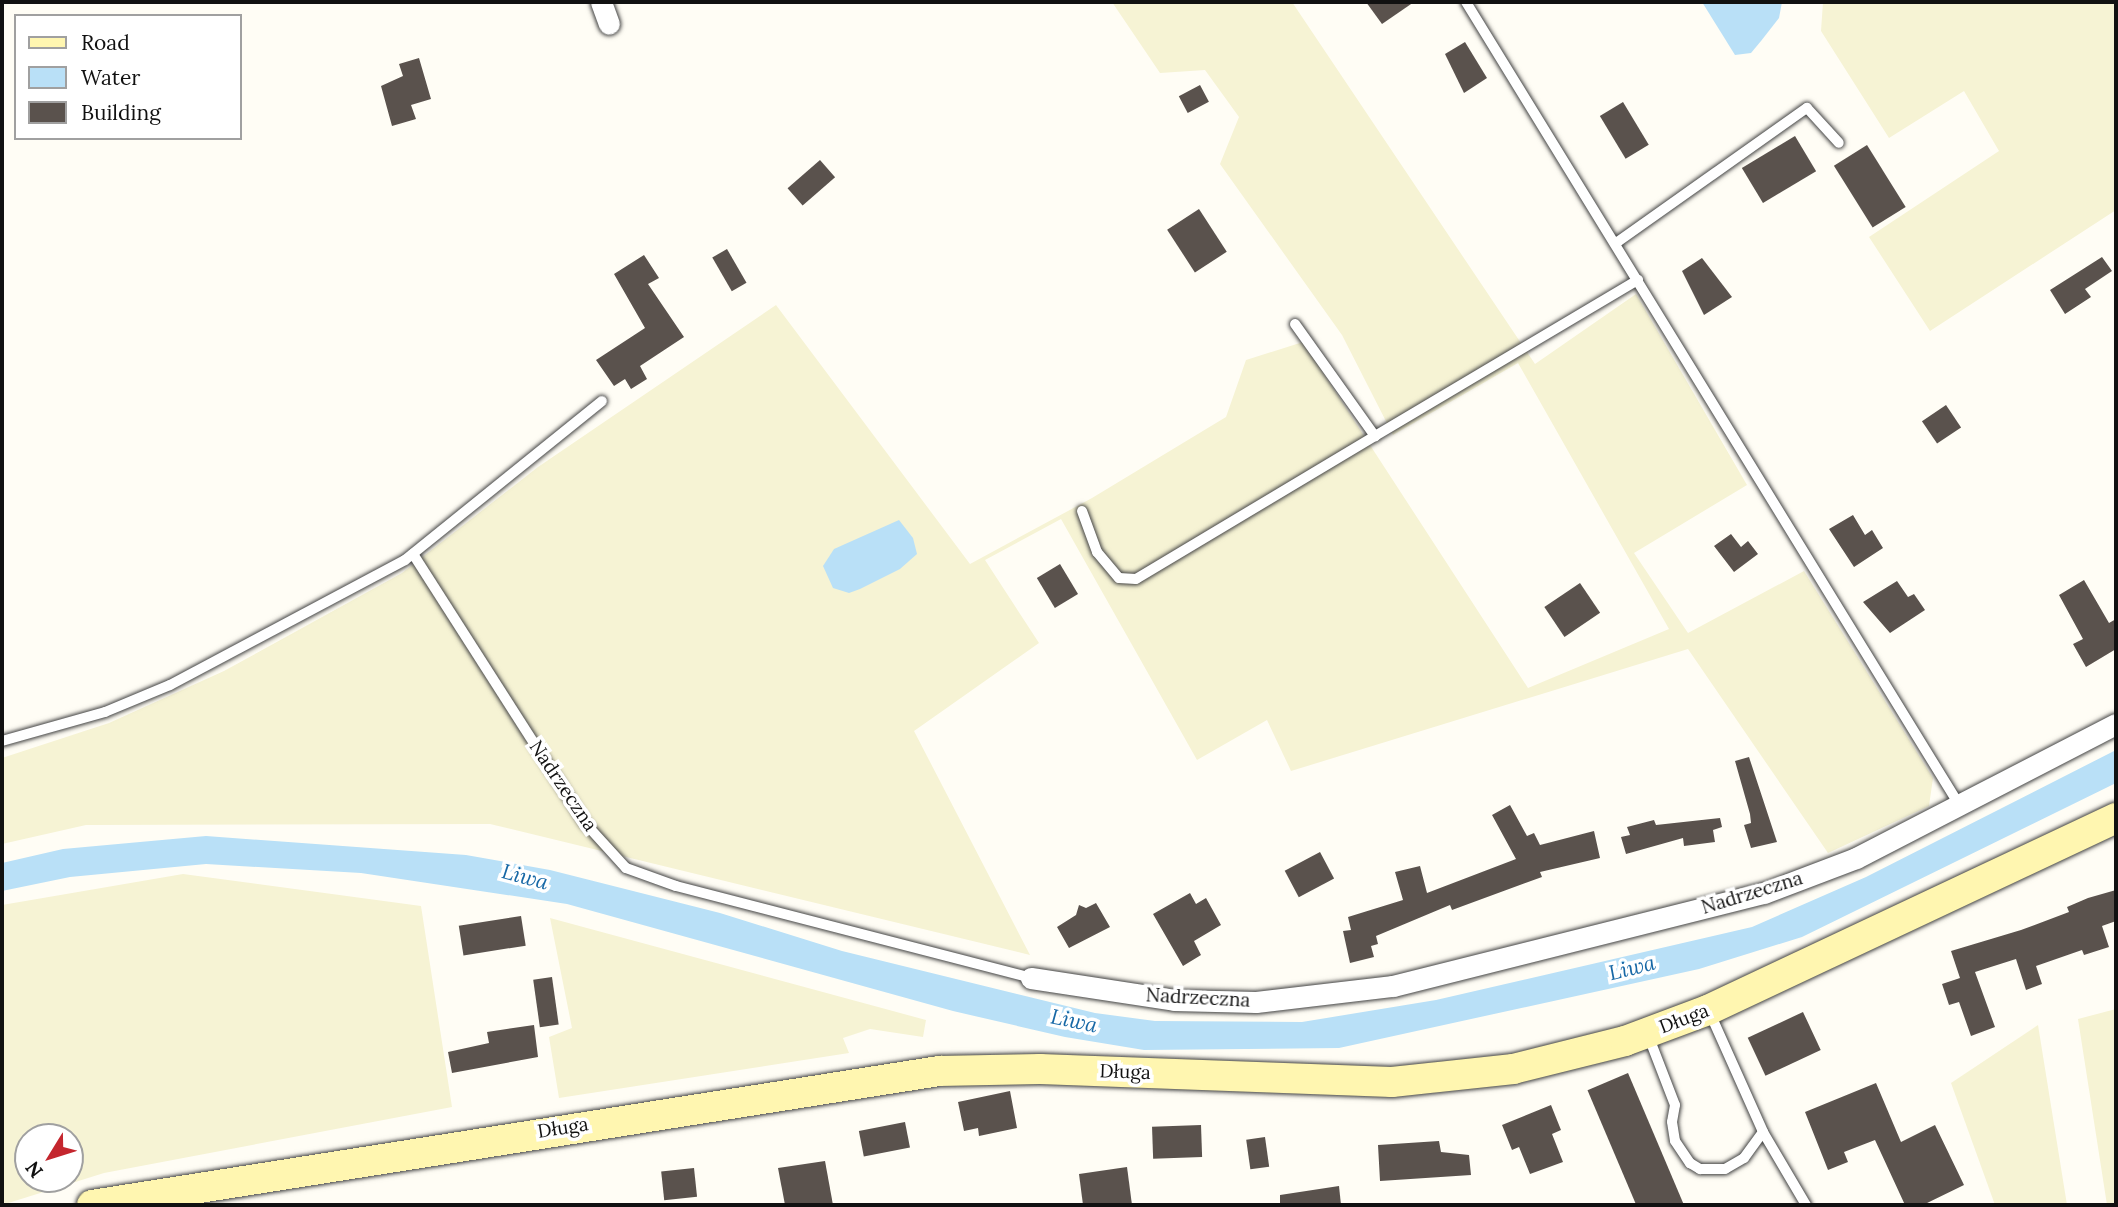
<!DOCTYPE html>
<html>
<head>
<meta charset="utf-8">
<style>
  body { margin:0 }
  #map { position:relative; width:2118px; height:1207px; overflow:hidden; background:#fffdf5; font-family:Lora,serif }
  div>[style] { position:absolute }
  .farmland>* { inset:0; background:#f6f3d4 }
  .water>* { inset:0; background:#b9e0f7 }
  .building>* { inset:0; background:#5a524d; transform-origin:0 0 }
  .roads { filter:drop-shadow(0 0 2px #444) drop-shadow(0 0 2px #444) }
  .lane>* { height:10px; margin:-5px; padding:0 5px; transform-origin:5px; border-radius:5px; background:#fff }
  .street>* { height:21px; margin:-10.5px; padding:0 10.5px; transform-origin:10.5px; border-radius:10.5px; background:#fff }
  .secondary>* { height:30px; margin:-15px; padding:0 15px; transform-origin:15px; border-radius:15px; background:#fff6b0 }
  span { translate:-50% -50%; white-space:nowrap; text-align:center; line-height:1.15; -webkit-text-stroke:7px #fff; paint-order:stroke }
  .street-label { font-size:19px; color:#111 }
  .water-label { font-size:21px; color:#1768a6; font-style:italic }
  .frame { position:absolute; inset:0; border:4px solid #111; pointer-events:none }
  .legend { position:absolute; left:14px; top:14px; width:228px; height:126px; box-sizing:border-box; background:#fff; border:2px solid #a0a0a0; margin:0; padding:9px 12px; list-style:none; font-size:21px; color:#111 }
  .legend li { display:flex; align-items:center; gap:14px; height:35px }
  .legend b { width:35px; border:2px solid #a0a0a0 }
  .north { position:absolute; left:14px; top:1123px; width:70px; height:70px; box-sizing:border-box; background:#fff; border:2px solid #a0a0a0; border-radius:50%; rotate:232deg; font-size:19px; font-weight:700; line-height:28px; text-align:center; color:#111 }
  .north::after { content:''; display:block; margin:auto; width:24px; height:32px; background:#c4262e; clip-path:polygon(50% 0,100% 100%,50% 72%,0 100%) }
</style>
</head>
<body>
<div id="map">
  <div class="farmland">
    <div style="clip-path:polygon(1112px 2px,1292px 2px,1535px 364px,1636px 294px,1747px 485px,1634px 553px,1688px 633px,1804px 571px,1933px 778px,1929px 806px,1828px 853px,1688px 649px,1291px 771px,1267px 720px,1197px 760px,1061px 519px,985px 560px,1039px 643px,914px 731px,1030px 955px,490px 824px,86px 825px,2px 844px,2px 758px,109px 723px,224px 671px,402px 573px,538px 467px,776px 305px,970px 564px,1092px 498px,1226px 417px,1246px 360px,1303px 342px,1528px 688px,1669px 629px,1518px 363px,1393px 435px,1342px 335px,1220px 164px,1239px 117px,1205px 70px,1160px 73px)"></div>
    <div style="clip-path:polygon(1823px 2px,2116px 2px,2116px 210px,1930px 331px,1869px 237px,1999px 151px,1964px 91px,1889px 138px,1821px 31px)"></div>
    <div style="clip-path:polygon(evenodd,183px 874px,421px 906px,452px 1107px,104px 1173px,2px 1205px,2px 905px,183px 874px,28px 1137px,70px 1137px,70px 1179px,28px 1179px,28px 1137px)"></div>
    <div style="clip-path:polygon(550px 918px,926px 1020px,923px 1037px,870px 1029px,843px 1038px,849px 1053px,559px 1098px,549px 1037px,572px 1028px)"></div>
    <div style="clip-path:polygon(2116px 1009px,2116px 1205px,2107px 1205px,2078px 1019px)"></div>
    <div style="clip-path:polygon(2038px 1025px,2067px 1205px,1995px 1205px,1951px 1083px)"></div>
  </div>
  <div class="water">
    <div style="clip-path:polygon(1702px 2px,1782px 2px,1779px 18px,1761px 41px,1751px 53px,1735px 55px)"></div>
    <div style="clip-path:polygon(899px 520px,913px 538px,917px 554px,900px 569px,860px 589px,849px 593px,833px 588px,823px 566px,834px 549px)"></div>
    <div style="clip-path:polygon(2116px 750px,2116px 783px,1802px 937px,1699px 969px,1339px 1048px,1144px 1050px,1065px 1037px,953px 1011px,567px 904px,361px 873px,206px 864px,70px 877px,2px 891px,2px 863px,63px 849px,206px 836px,466px 855px,550px 870px,720px 913px,842px 951px,1095px 1013px,1155px 1021px,1302px 1022px,1436px 1000px,1752px 927px,1866px 877px)"></div>
  </div>
  <div class="building">
    <div style="clip-path:polygon(1366px 2px,1414px 2px,1382px 24px)"></div>
    <div style="clip-path:polygon(1465px 42px,1487px 78px,1464px 93px,1445px 54px)"></div>
    <div style="clip-path:polygon(419px 58px,431px 99px,411px 105px,416px 119px,392px 126px,381px 86px,403px 76px,399px 64px)"></div>
    <div style="left:1200px;top:85px;width:19px;height:24px;rotate:62deg"></div>
    <div style="left:1623px;top:102px;width:50px;height:27px;rotate:59deg"></div>
    <div style="left:1795px;top:136px;width:41px;height:62px;rotate:59deg"></div>
    <div style="left:1867px;top:145px;width:73px;height:39px;rotate:58deg"></div>
    <div style="left:820px;top:160px;width:23px;height:43px;rotate:49deg"></div>
    <div style="left:1199px;top:209px;width:51px;height:38px;rotate:57deg"></div>
    <div style="left:727px;top:249px;width:39px;height:17px;rotate:60deg"></div>
    <div style="clip-path:polygon(644px 255px,659px 278px,648px 284px,684px 337px,640px 366px,647px 379px,631px 389px,625px 379px,614px 386px,596px 360px,645px 328px,614px 274px)"></div>
    <div style="clip-path:polygon(2102px 257px,2112px 271px,2085px 289px,2091px 297px,2065px 314px,2050px 290px)"></div>
    <div style="clip-path:polygon(1702px 258px,1732px 297px,1704px 315px,1682px 271px)"></div>
    <div style="left:1946px;top:405px;width:27px;height:29px;rotate:56deg"></div>
    <div style="clip-path:polygon(1853px 515px,1865px 535px,1872px 530px,1883px 548px,1854px 567px,1829px 529px)"></div>
    <div style="clip-path:polygon(1731px 534px,1741px 547px,1748px 541px,1758px 554px,1734px 572px,1714px 546px)"></div>
    <div style="left:1060px;top:564px;width:35px;height:27px;rotate:59deg"></div>
    <div style="clip-path:polygon(2084px 580px,2109px 623px,2116px 619px,2116px 649px,2086px 667px,2073px 644px,2083px 639px,2059px 595px)"></div>
    <div style="clip-path:polygon(1897px 581px,1908px 597px,1914px 594px,1925px 610px,1890px 633px,1863px 602px)"></div>
    <div style="left:1580px;top:583px;width:36px;height:43px;rotate:56deg"></div>
    <div style="clip-path:polygon(1749px 757px,1777px 842px,1751px 848px,1744px 825px,1751px 823px,1750px 814px,1735px 761px)"></div>
    <div style="clip-path:polygon(1510px 805px,1527px 836px,1534px 833px,1540px 845px,1594px 831px,1600px 858px,1540px 872px,1542px 877px,1452px 910px,1450px 905px,1376px 936px,1378px 944px,1371px 946px,1374px 957px,1350px 963px,1343px 931px,1351px 930px,1348px 917px,1403px 900px,1395px 872px,1420px 866px,1427px 893px,1516px 859px,1492px 815px)"></div>
    <div style="clip-path:polygon(1720px 818px,1722px 827px,1713px 830px,1715px 842px,1684px 846px,1683px 838px,1626px 854px,1621px 837px,1630px 835px,1627px 827px,1654px 820px,1656px 825px)"></div>
    <div style="left:1320px;top:852px;width:30px;height:40px;rotate:62deg"></div>
    <div style="clip-path:polygon(2116px 890px,2116px 921px,2102px 926px,2109px 947px,2084px 955px,2082px 950px,2036px 966px,2042px 984px,2026px 990px,2016px 959px,1975px 972px,1995px 1027px,1971px 1036px,1959px 1002px,1949px 1005px,1942px 984px,1960px 978px,1951px 951px,2021px 930px,2069px 912px,2067px 907px,2088px 898px)"></div>
    <div style="clip-path:polygon(1190px 893px,1196px 904px,1206px 898px,1221px 925px,1194px 941px,1201px 955px,1183px 966px,1153px 914px)"></div>
    <div style="clip-path:polygon(1096px 903px,1110px 927px,1069px 948px,1057px 927px,1076px 915px,1079px 905px,1086px 908px)"></div>
    <div style="left:521px;top:916px;width:30px;height:63px;rotate:81deg"></div>
    <div style="left:552px;top:977px;width:48px;height:19px;rotate:82deg"></div>
    <div style="left:1803px;top:1012px;width:42px;height:61px;rotate:65deg"></div>
    <div style="clip-path:polygon(534px 1025px,538px 1057px,452px 1073px,448px 1052px,489px 1043px,487px 1032px)"></div>
    <div style="left:1628px;top:1073px;width:143px;height:44px;rotate:67deg"></div>
    <div style="clip-path:polygon(1876px 1083px,1901px 1142px,1935px 1125px,1964px 1185px,1923px 1205px,1905px 1205px,1875px 1140px,1844px 1152px,1848px 1162px,1828px 1170px,1805px 1112px)"></div>
    <div style="clip-path:polygon(1010px 1091px,1017px 1128px,979px 1136px,978px 1128px,964px 1131px,958px 1102px)"></div>
    <div style="clip-path:polygon(1551px 1105px,1561px 1130px,1552px 1134px,1563px 1162px,1530px 1174px,1519px 1147px,1512px 1150px,1502px 1125px)"></div>
    <div style="left:905px;top:1122px;width:26px;height:47px;rotate:79deg"></div>
    <div style="left:1201px;top:1125px;width:32px;height:49px;rotate:88deg"></div>
    <div style="left:1265px;top:1137px;width:30px;height:19px;rotate:82deg"></div>
    <div style="clip-path:polygon(1439px 1141px,1441px 1152px,1469px 1155px,1471px 1175px,1380px 1181px,1378px 1145px)"></div>
    <div style="clip-path:polygon(825px 1161px,833px 1205px,785px 1205px,778px 1168px)"></div>
    <div style="clip-path:polygon(1127px 1167px,1132px 1205px,1083px 1205px,1079px 1174px)"></div>
    <div style="left:694px;top:1168px;width:29px;height:33px;rotate:84deg"></div>
    <div style="clip-path:polygon(1339px 1186px,1341px 1205px,1280px 1205px,1280px 1195px)"></div>
  </div>
  <div class="roads">
    <div class="lane">
      <div style="left:1466px;top:2px;width:940px;rotate:58.44deg"></div>
      <div style="left:1616px;top:243px;width:234px;rotate:-35.3deg"></div>
      <div style="left:1807px;top:108px;width:47px;rotate:47.6deg"></div>
      <div style="left:1295px;top:324px;width:138px;rotate:54.5deg"></div>
      <div style="left:1375px;top:436px;width:306px;rotate:-30.7deg"></div>
      <div style="left:1082px;top:511px;width:44px;rotate:69.9deg"></div>
      <div style="left:1097px;top:552px;width:34px;rotate:50deg"></div>
      <div style="left:1119px;top:578px;width:17px;rotate:3deg"></div>
      <div style="left:1136px;top:579px;width:279px;rotate:-30.9deg"></div>
      <div style="left:413px;top:554px;width:319px;rotate:57.4deg"></div>
      <div style="left:585px;top:823px;width:61px;rotate:47.7deg"></div>
      <div style="left:626px;top:868px;width:53px;rotate:19.8deg"></div>
      <div style="left:676px;top:886px;width:367px;rotate:14.5deg"></div>
      <div style="left:2px;top:741px;width:107px;rotate:-15.7deg"></div>
      <div style="left:105px;top:712px;width:70px;rotate:-22.6deg"></div>
      <div style="left:170px;top:685px;width:266px;rotate:-28deg"></div>
      <div style="left:405px;top:560px;width:253px;rotate:-38.9deg"></div>
      <div style="left:1709px;top:1011px;width:133px;rotate:65.9deg"></div>
      <div style="left:1763px;top:1132px;width:85px;rotate:59.5deg"></div>
      <div style="left:1648px;top:1035px;width:75px;rotate:68.9deg"></div>
      <div style="left:1675px;top:1105px;width:17px;rotate:100deg"></div>
      <div style="left:1672px;top:1122px;width:19px;rotate:81deg"></div>
      <div style="left:1675px;top:1141px;width:27px;rotate:56deg"></div>
      <div style="left:1690px;top:1163px;width:12px;rotate:31deg"></div>
      <div style="left:1700px;top:1169px;width:25px"></div>
      <div style="left:1725px;top:1169px;width:22px;rotate:-30deg"></div>
      <div style="left:1744px;top:1158px;width:32px;rotate:-54deg"></div>
    </div>
    <div class="street">
      <div style="left:601px;top:2px;width:23px;rotate:70deg"></div>
      <div style="left:1031px;top:978px;width:145px;rotate:8.7deg"></div>
      <div style="left:1174px;top:1000px;width:82px;rotate:1.4deg"></div>
      <div style="left:1256px;top:1002px;width:138px;rotate:-6.7deg"></div>
      <div style="left:1393px;top:986px;width:382px;rotate:-14.1deg"></div>
      <div style="left:1764px;top:893px;width:98px;rotate:-20.8deg"></div>
      <div style="left:1856px;top:858px;width:292px;rotate:-27.3deg"></div>
    </div>
    <div class="secondary">
      <div style="left:92px;top:1205px;width:858px;rotate:-8.99deg"></div>
      <div style="left:939px;top:1071px;width:101px;rotate:-1.1deg"></div>
      <div style="left:1040px;top:1069px;width:352px;rotate:2.1deg"></div>
      <div style="left:1392px;top:1082px;width:122px;rotate:-6.1deg"></div>
      <div style="left:1513px;top:1069px;width:115px;rotate:-14deg"></div>
      <div style="left:1625px;top:1041px;width:89px;rotate:-20.5deg"></div>
      <div style="left:1708px;top:1010px;width:451px;rotate:-25.2deg"></div>
    </div>
  </div>
  <div class="street-label">
    <span style="left:563px;top:786px;rotate:56deg">Nadrzeczna</span>
    <span style="left:1752px;top:893px;rotate:-17deg">Nadrzeczna</span>
    <span style="left:1198px;top:998px;rotate:3deg">Nadrzeczna</span>
    <span style="left:1684px;top:1019px;rotate:-21deg">Długa</span>
    <span style="left:1125px;top:1072px;rotate:2deg">Długa</span>
    <span style="left:563px;top:1128px;rotate:-9deg">Długa</span>
  </div>
  <div class="water-label">
    <span style="left:525px;top:877px;rotate:15deg">Liwa</span>
    <span style="left:1632px;top:968px;rotate:-14deg">Liwa</span>
    <span style="left:1074px;top:1021px;rotate:12deg">Liwa</span>
  </div>
  <div class="frame"></div>
  <ul class="legend">
  <li><b style="height:9px;background:#fff6b0"></b>Road</li>
  <li><b style="height:19px;background:#b9e0f7"></b>Water</li>
  <li><b style="height:19px;background:#5a524d"></b>Building</li>
  </ul>
  <div class="north">N</div>
</div>
</body>
</html>
